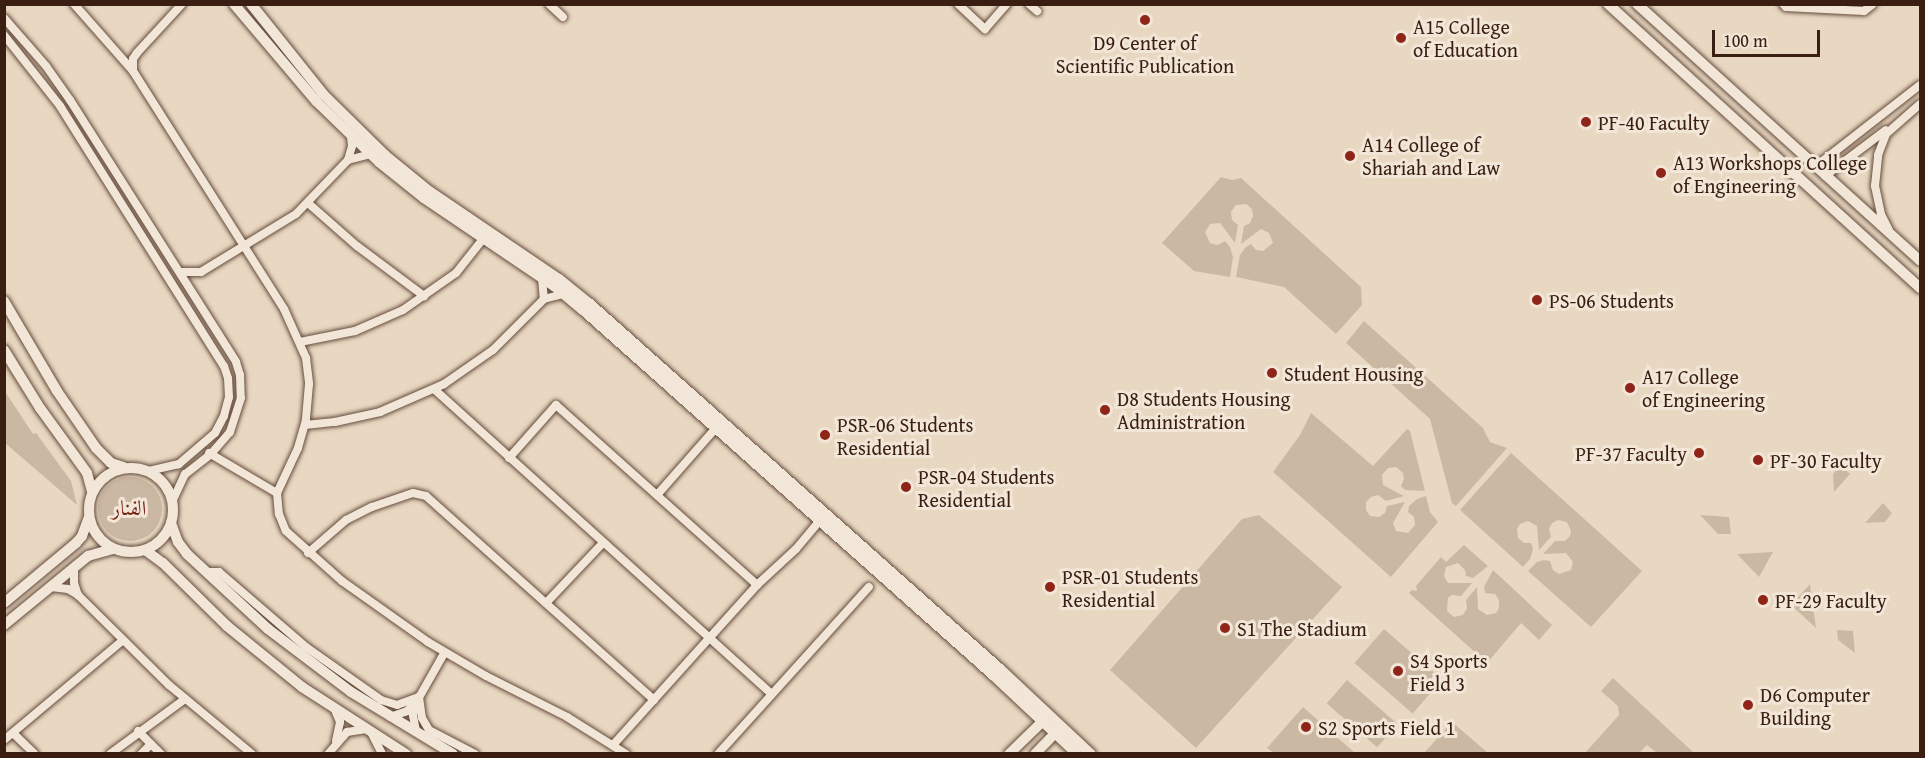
<!DOCTYPE html>
<html>
<head>
<meta charset="utf-8">
<style>
  body { margin:0 }
  #map { position:relative; width:1925px; height:758px; overflow:hidden; background:#e9d8c1; font-family:"Gentium Book Plus",Amiri,serif }
  div>[style] { position:absolute }
  .green>* { inset:0; background:#cbb8a3; transform-origin:0 0 }
  .round { border-radius:50% }
  .roads { filter:drop-shadow(0 0 2px #654c3d) drop-shadow(0 0 2px #654c3d) }
  .minor>* { height:8px; margin:-4px; padding:0 4px; transform-origin:4px; border-radius:4px; background:#f1e6d7 }
  .secondary>* { height:10px; margin:-5px; padding:0 5px; transform-origin:5px; border-radius:5px; background:#f1e6d7 }
  .secondary>.ring { margin:-5px; padding:0; box-sizing:content-box; background:none; border:10px solid #f1e6d7; border-radius:50% }
  .dots>* { width:16px; height:16px; translate:-50% -50%; box-sizing:border-box; border:3px solid #f1e6d7; border-radius:50% }
  span { translate:-50% -50%; white-space:nowrap; text-align:center; line-height:1.15; -webkit-text-stroke:6px #f1e6d7; paint-order:stroke }
  .poi-label { font-size:20px; color:#391e11 }
  .left { translate:0 -50%; text-align:left }
  .right { translate:-100% -50%; text-align:right }
  .neighbourhood-label { font-size:21px; color:#7a1f14 }
  .frame { position:absolute; inset:0; border:6px solid #391e11; pointer-events:none }
  .scale { position:absolute; left:1712px; top:30px; width:108px; height:27px; box-sizing:border-box; border:3px solid #391e11; border-top:0; padding-left:8px; font-size:18px; line-height:21px; white-space:nowrap; color:#391e11; -webkit-text-stroke:4px #f1e6d7; paint-order:stroke }
</style>
</head>
<body>
<div id="map">
  <div class="green">
    <div style="clip-path:polygon(1221px 177px,1232px 180px,1241px 178px,1361px 287px,1362px 305px,1336px 334px,1284px 287px,1236px 277px,1240px 255px,1246px 247px,1251px 244px,1256px 250px,1263px 251px,1273px 243px,1269px 233px,1261px 229px,1241px 244px,1244px 226px,1250px 223px,1253px 216px,1252px 209px,1246px 204px,1236px 205px,1231px 212px,1232px 220px,1238px 225px,1235px 243px,1220px 223px,1210px 224px,1205px 232px,1210px 243px,1218px 245px,1225px 241px,1230px 247px,1233px 257px,1230px 277px,1194px 271px,1162px 243px)"></div>
    <div style="clip-path:polygon(1364px 321px,1483px 428px,1490px 442px,1507px 448px,1456px 506px,1452px 503px,1430px 419px,1346px 343px)"></div>
    <div style="clip-path:polygon(4px 390px,33px 434px,36px 433px,71px 481px,77px 505px,5px 443px)"></div>
    <div style="clip-path:polygon(1311px 413px,1373px 466px,1407px 429px,1410px 431px,1425px 491px,1405px 490px,1401px 486px,1404px 479px,1403px 473px,1396px 467px,1388px 468px,1382px 475px,1383px 485px,1404px 496px,1386px 501px,1378px 495px,1371px 497px,1366px 502px,1366px 510px,1370px 516px,1379px 517px,1385px 513px,1387px 506px,1405px 502px,1393px 523px,1396px 531px,1408px 533px,1415px 525px,1414px 517px,1408px 512px,1409px 506px,1417px 499px,1426px 496px,1430px 512px,1438px 522px,1391px 577px,1273px 472px,1300px 435px)"></div>
    <div style="clip-path:polygon(1511px 453px,1642px 571px,1591px 627px,1528px 571px,1537px 562px,1544px 560px,1550px 561px,1553px 570px,1559px 574px,1571px 570px,1573px 562px,1566px 553px,1543px 554px,1555px 541px,1565px 541px,1570px 536px,1571px 531px,1567px 522px,1558px 520px,1552px 523px,1549px 529px,1551px 537px,1539px 550px,1537px 526px,1528px 521px,1520px 524px,1517px 529px,1518px 538px,1524px 543px,1531px 543px,1533px 549px,1530px 559px,1523px 567px,1460px 510px)"></div>
    <div style="clip-path:polygon(1840px 465px,1850px 474px,1834px 492px,1833px 474px)"></div>
    <div class="round" style="left:98px;top:477px;width:64px;height:64px"></div>
    <div style="clip-path:polygon(1883px 503px,1892px 513px,1885px 522px,1865px 523px)"></div>
    <div style="clip-path:polygon(1259px 515px,1342px 587px,1196px 748px,1110px 670px,1242px 519px)"></div>
    <div style="clip-path:polygon(1700px 515px,1729px 517px,1731px 534px,1718px 534px)"></div>
    <div style="clip-path:polygon(1464px 545px,1488px 566px,1473px 578px,1466px 576px,1465px 570px,1458px 563px,1446px 567px,1444px 576px,1448px 583px,1472px 583px,1461px 596px,1452px 595px,1448px 598px,1447px 611px,1454px 617px,1463px 615px,1467px 608px,1466px 600px,1477px 587px,1478px 609px,1487px 615px,1496px 613px,1499px 608px,1499px 600px,1495px 594px,1485px 593px,1484px 587px,1493px 570px,1552px 625px,1539px 640px,1521px 623px,1487px 663px,1409px 593px,1412px 590px,1417px 591px,1416px 586px,1441px 557px,1446px 562px)"></div>
    <div style="clip-path:polygon(1773px 552px,1759px 577px,1737px 554px)"></div>
    <div style="clip-path:polygon(1810px 584px,1816px 628px,1791px 605px)"></div>
    <div style="left:1384px;top:629px;width:77px;height:45px;rotate:41deg"></div>
    <div style="clip-path:polygon(1837px 630px,1853px 631px,1855px 653px,1838px 640px)"></div>
    <div style="clip-path:polygon(1613px 678px,1694px 753px,1657px 753px,1647px 745px,1639px 753px,1585px 753px,1619px 715px,1618px 706px,1601px 691px)"></div>
    <div style="left:1347px;top:680px;width:67px;height:31px;rotate:41deg"></div>
    <div style="clip-path:polygon(1303px 707px,1355px 753px,1274px 753px,1267px 748px)"></div>
    <div style="clip-path:polygon(1452px 722px,1488px 753px,1424px 753px)"></div>
  </div>
  <div class="roads">
    <div class="minor">
      <div style="left:74px;top:4px;width:89px;rotate:48.6deg"></div>
      <div style="left:182px;top:4px;width:67px;rotate:132.6deg"></div>
      <div style="left:137px;top:53px;width:7px;rotate:124deg"></div>
      <div style="left:133px;top:59px;width:12px;rotate:90deg"></div>
      <div style="left:133px;top:71px;width:282px;rotate:57.6deg"></div>
      <div style="left:284px;top:309px;width:54px;rotate:65.8deg"></div>
      <div style="left:306px;top:358px;width:26px;rotate:83deg"></div>
      <div style="left:309px;top:384px;width:36px;rotate:95deg"></div>
      <div style="left:306px;top:420px;width:29px;rotate:106deg"></div>
      <div style="left:298px;top:448px;width:50px;rotate:115deg"></div>
      <div style="left:277px;top:493px;width:21px;rotate:85deg"></div>
      <div style="left:279px;top:514px;width:18px;rotate:68deg"></div>
      <div style="left:286px;top:531px;width:75px;rotate:41.8deg"></div>
      <div style="left:342px;top:581px;width:105px;rotate:35.3deg"></div>
      <div style="left:428px;top:642px;width:67px;rotate:30.4deg"></div>
      <div style="left:486px;top:676px;width:91px;rotate:26.8deg"></div>
      <div style="left:567px;top:717px;width:70px;rotate:32.1deg"></div>
      <div style="left:549px;top:4px;width:19px;rotate:43deg"></div>
      <div style="left:958px;top:4px;width:37px;rotate:43deg"></div>
      <div style="left:985px;top:29px;width:33px;rotate:-49deg"></div>
      <div style="left:1029px;top:4px;width:11px;rotate:41deg"></div>
      <div style="left:1783px;top:4px;width:4px;rotate:45deg"></div>
      <div style="left:1786px;top:7px;width:78px;rotate:2.9deg"></div>
      <div style="left:1864px;top:11px;width:11px;rotate:-38deg"></div>
      <div style="left:4px;top:18px;width:64px;rotate:48.8deg"></div>
      <div style="left:46px;top:66px;width:42px;rotate:54.8deg"></div>
      <div style="left:70px;top:100px;width:310px;rotate:57.6deg"></div>
      <div style="left:236px;top:362px;width:14px;rotate:73deg"></div>
      <div style="left:240px;top:375px;width:23px;rotate:88deg"></div>
      <div style="left:241px;top:398px;width:36px;rotate:108deg"></div>
      <div style="left:230px;top:432px;width:29px;rotate:131deg"></div>
      <div style="left:211px;top:454px;width:33px;rotate:142deg"></div>
      <div style="left:185px;top:474px;width:31px;rotate:115deg"></div>
      <div style="left:4px;top:35px;width:90px;rotate:51.7deg"></div>
      <div style="left:60px;top:106px;width:307px;rotate:57.8deg"></div>
      <div style="left:224px;top:366px;width:13px;rotate:72deg"></div>
      <div style="left:228px;top:378px;width:19px;rotate:87deg"></div>
      <div style="left:229px;top:397px;width:20px;rotate:105deg"></div>
      <div style="left:224px;top:416px;width:19px;rotate:118deg"></div>
      <div style="left:215px;top:433px;width:48px;rotate:139.3deg"></div>
      <div style="left:179px;top:464px;width:32px;rotate:167deg"></div>
      <div style="left:348px;top:160px;width:23px;rotate:-15deg"></div>
      <div style="left:1815px;top:167px;width:133px;rotate:-38deg"></div>
      <div style="left:1825px;top:176px;width:76px;rotate:-37deg"></div>
      <div style="left:308px;top:203px;width:65px;rotate:41.3deg"></div>
      <div style="left:357px;top:246px;width:84px;rotate:36.7deg"></div>
      <div style="left:1889px;top:230px;width:18px;rotate:-117deg"></div>
      <div style="left:1881px;top:214px;width:29px;rotate:-102deg"></div>
      <div style="left:1875px;top:186px;width:31px;rotate:-84deg"></div>
      <div style="left:1878px;top:155px;width:22px;rotate:-69deg"></div>
      <div style="left:1886px;top:134px;width:45px;rotate:-41.4deg"></div>
      <div style="left:180px;top:272px;width:21px"></div>
      <div style="left:201px;top:272px;width:111px;rotate:-31.4deg"></div>
      <div style="left:296px;top:214px;width:75px;rotate:-46.1deg"></div>
      <div style="left:348px;top:160px;width:15px;rotate:-74deg"></div>
      <div style="left:352px;top:146px;width:10px;rotate:-96deg"></div>
      <div style="left:542px;top:278px;width:21px;rotate:85deg"></div>
      <div style="left:300px;top:342px;width:56px;rotate:-11.3deg"></div>
      <div style="left:355px;top:331px;width:52px;rotate:-23.6deg"></div>
      <div style="left:403px;top:310px;width:65px;rotate:-34.9deg"></div>
      <div style="left:456px;top:273px;width:43px;rotate:-51.5deg"></div>
      <div style="left:434px;top:389px;width:455px;rotate:42.1deg"></div>
      <div style="left:305px;top:425px;width:30px;rotate:-6deg"></div>
      <div style="left:335px;top:422px;width:46px;rotate:-12.5deg"></div>
      <div style="left:380px;top:412px;width:70px;rotate:-23.6deg"></div>
      <div style="left:444px;top:384px;width:60px;rotate:-34.8deg"></div>
      <div style="left:493px;top:350px;width:72px;rotate:-45deg"></div>
      <div style="left:544px;top:299px;width:20px;rotate:-15deg"></div>
      <div style="left:209px;top:453px;width:79px;rotate:30.5deg"></div>
      <div style="left:509px;top:458px;width:71px;rotate:-48.4deg"></div>
      <div style="left:556px;top:405px;width:270px;rotate:41.8deg"></div>
      <div style="left:657px;top:495px;width:88px;rotate:-48.7deg"></div>
      <div style="left:308px;top:553px;width:50px;rotate:-41deg"></div>
      <div style="left:346px;top:520px;width:29px;rotate:-27deg"></div>
      <div style="left:372px;top:507px;width:43px;rotate:-18.9deg"></div>
      <div style="left:413px;top:493px;width:13px;rotate:13deg"></div>
      <div style="left:426px;top:496px;width:306px;rotate:41.8deg"></div>
      <div style="left:74px;top:568px;width:15px;rotate:90deg"></div>
      <div style="left:74px;top:583px;width:13px;rotate:72deg"></div>
      <div style="left:206px;top:572px;width:13px"></div>
      <div style="left:219px;top:572px;width:115px;rotate:40.8deg"></div>
      <div style="left:306px;top:647px;width:92px;rotate:35.2deg"></div>
      <div style="left:381px;top:700px;width:17px;rotate:17deg"></div>
      <div style="left:397px;top:705px;width:23px;rotate:-20deg"></div>
      <div style="left:51px;top:587px;width:17px;rotate:7deg"></div>
      <div style="left:68px;top:589px;width:12px;rotate:31deg"></div>
      <div style="left:78px;top:595px;width:128px;rotate:44.7deg"></div>
      <div style="left:169px;top:685px;width:108px;rotate:39.7deg"></div>
      <div style="left:546px;top:603px;width:83px;rotate:-46.5deg"></div>
      <div style="left:419px;top:697px;width:21px;rotate:82deg"></div>
      <div style="left:422px;top:718px;width:14px;rotate:60deg"></div>
      <div style="left:429px;top:730px;width:52px;rotate:27.6deg"></div>
      <div style="left:335px;top:710px;width:13px;rotate:67deg"></div>
      <div style="left:340px;top:722px;width:19px;rotate:102deg"></div>
      <div style="left:390px;top:717px;width:18px;rotate:-19deg"></div>
      <div style="left:407px;top:711px;width:14px;rotate:-45deg"></div>
      <div style="left:417px;top:701px;width:56px;rotate:-60.3deg"></div>
      <div style="left:138px;top:731px;width:33px;rotate:45deg"></div>
      <div style="left:416px;top:731px;width:16px;rotate:-101deg"></div>
      <div style="left:413px;top:715px;width:10px;rotate:-73deg"></div>
      <div style="left:13px;top:733px;width:30px;rotate:44deg"></div>
      <div style="left:372px;top:734px;width:22px;rotate:63deg"></div>
      <div style="left:4px;top:740px;width:154px;rotate:-40deg"></div>
      <div style="left:613px;top:745px;width:215px;rotate:-48deg"></div>
      <div style="left:757px;top:585px;width:53px;rotate:-42.7deg"></div>
      <div style="left:796px;top:549px;width:35px;rotate:-50deg"></div>
      <div style="left:110px;top:754px;width:93px;rotate:-36.3deg"></div>
      <div style="left:141px;top:754px;width:14px;rotate:-45deg"></div>
      <div style="left:328px;top:754px;width:29px;rotate:-49deg"></div>
      <div style="left:347px;top:732px;width:18px;rotate:-9deg"></div>
      <div style="left:718px;top:754px;width:225px;rotate:-47.9deg"></div>
    </div>
    <div class="secondary">
      <div style="left:234px;top:4px;width:127px;rotate:49.8deg"></div>
      <div style="left:316px;top:101px;width:88px;rotate:44.1deg"></div>
      <div style="left:379px;top:162px;width:58px;rotate:38.7deg"></div>
      <div style="left:424px;top:198px;width:157px;rotate:34.1deg"></div>
      <div style="left:554px;top:286px;width:38px;rotate:40deg"></div>
      <div style="left:583px;top:310px;width:549px;rotate:41.68deg"></div>
      <div style="left:993px;top:675px;width:115px;rotate:43.2deg"></div>
      <div style="left:251px;top:4px;width:115px;rotate:51.3deg"></div>
      <div style="left:323px;top:94px;width:87px;rotate:44.5deg"></div>
      <div style="left:385px;top:155px;width:57px;rotate:39.3deg"></div>
      <div style="left:429px;top:191px;width:157px;rotate:34.1deg"></div>
      <div style="left:559px;top:279px;width:38px;rotate:39deg"></div>
      <div style="left:589px;top:303px;width:549px;rotate:41.68deg"></div>
      <div style="left:999px;top:668px;width:126px;rotate:43.1deg"></div>
      <div style="left:1608px;top:4px;width:422px;rotate:42.3deg"></div>
      <div style="left:1637px;top:4px;width:382px;rotate:42.2deg"></div>
      <div style="left:4px;top:301px;width:104px;rotate:59.5deg"></div>
      <div style="left:57px;top:391px;width:69px;rotate:55.6deg"></div>
      <div style="left:96px;top:448px;width:21px;rotate:45deg"></div>
      <div style="left:111px;top:463px;width:13px;rotate:18deg"></div>
      <div style="left:4px;top:350px;width:68px;rotate:58.2deg"></div>
      <div style="left:40px;top:408px;width:80px;rotate:54.1deg"></div>
      <div style="left:87px;top:473px;width:20px;rotate:75deg"></div>
      <div class="ring" style="left:89px;top:468px;width:74px;height:74px"></div>
      <div style="left:171px;top:523px;width:20px;rotate:70deg"></div>
      <div style="left:178px;top:542px;width:15px;rotate:53deg"></div>
      <div style="left:187px;top:554px;width:110px;rotate:42.8deg"></div>
      <div style="left:268px;top:629px;width:104px;rotate:37.2deg"></div>
      <div style="left:351px;top:692px;width:119px;rotate:31.3deg"></div>
      <div style="left:145px;top:550px;width:22px;rotate:36deg"></div>
      <div style="left:163px;top:563px;width:90px;rotate:44.5deg"></div>
      <div style="left:227px;top:626px;width:97px;rotate:39.1deg"></div>
      <div style="left:302px;top:687px;width:124px;rotate:32.8deg"></div>
      <div style="left:4px;top:603px;width:94px;rotate:-39.8deg"></div>
      <div style="left:76px;top:543px;width:9px;rotate:-49deg"></div>
      <div style="left:82px;top:536px;width:20px;rotate:-70deg"></div>
      <div style="left:4px;top:625px;width:109px;rotate:-39.4deg"></div>
      <div style="left:88px;top:556px;width:26px;rotate:-16deg"></div>
      <div style="left:1009px;top:754px;width:53px;rotate:-44.2deg"></div>
      <div style="left:1035px;top:754px;width:36px;rotate:-46deg"></div>
    </div>
  </div>
  <div class="dots">
    <div style="left:1145px;top:20px;background:#8f2418"></div>
    <div style="left:1401px;top:38px;background:#8f2418"></div>
    <div style="left:1586px;top:122px;background:#8f2418"></div>
    <div style="left:1350px;top:156px;background:#8f2418"></div>
    <div style="left:1661px;top:173px;background:#8f2418"></div>
    <div style="left:1537px;top:300px;background:#8f2418"></div>
    <div style="left:1272px;top:373px;background:#8f2418"></div>
    <div style="left:1630px;top:388px;background:#8f2418"></div>
    <div style="left:1105px;top:410px;background:#8f2418"></div>
    <div style="left:825px;top:435px;background:#8f2418"></div>
    <div style="left:1699px;top:453px;background:#8f2418"></div>
    <div style="left:1758px;top:460px;background:#8f2418"></div>
    <div style="left:906px;top:487px;background:#8f2418"></div>
    <div style="left:1050px;top:587px;background:#8f2418"></div>
    <div style="left:1763px;top:600px;background:#8f2418"></div>
    <div style="left:1225px;top:628px;background:#8f2418"></div>
    <div style="left:1398px;top:671px;background:#8f2418"></div>
    <div style="left:1748px;top:705px;background:#8f2418"></div>
    <div style="left:1306px;top:727px;background:#8f2418"></div>
  </div>
  <div class="poi-label">
    <span class="left" style="left:1413px;top:38px">A15 College<br>of Education</span>
    <span style="left:1145px;top:54px">D9 Center of<br>Scientific Publication</span>
    <span class="left" style="left:1598px;top:122px">PF-40 Faculty</span>
    <span class="left" style="left:1362px;top:156px">A14 College of<br>Shariah and Law</span>
    <span class="left" style="left:1673px;top:174px">A13 Workshops College<br>of Engineering</span>
    <span class="left" style="left:1549px;top:300px">PS-06 Students</span>
    <span class="left" style="left:1284px;top:373px">Student Housing</span>
    <span class="left" style="left:1642px;top:388px">A17 College<br>of Engineering</span>
    <span class="left" style="left:1117px;top:410px">D8 Students Housing<br>Administration</span>
    <span class="left" style="left:837px;top:436px">PSR-06 Students<br>Residential</span>
    <span class="right" style="left:1687px;top:453px">PF-37 Faculty</span>
    <span class="left" style="left:1770px;top:460px">PF-30 Faculty</span>
    <span class="left" style="left:918px;top:488px">PSR-04 Students<br>Residential</span>
    <span class="left" style="left:1062px;top:588px">PSR-01 Students<br>Residential</span>
    <span class="left" style="left:1775px;top:600px">PF-29 Faculty</span>
    <span class="left" style="left:1237px;top:628px">S1 The Stadium</span>
    <span class="left" style="left:1410px;top:672px">S4 Sports<br>Field 3</span>
    <span class="left" style="left:1760px;top:706px">D6 Computer<br>Building</span>
    <span class="left" style="left:1318px;top:727px">S2 Sports Field 1</span>
  </div>
  <div class="neighbourhood-label">
    <span style="left:129px;top:508px">الفنار</span>
  </div>
  <div class="frame"></div>
  <div class="scale">100 m</div>
</div>
</body>
</html>
